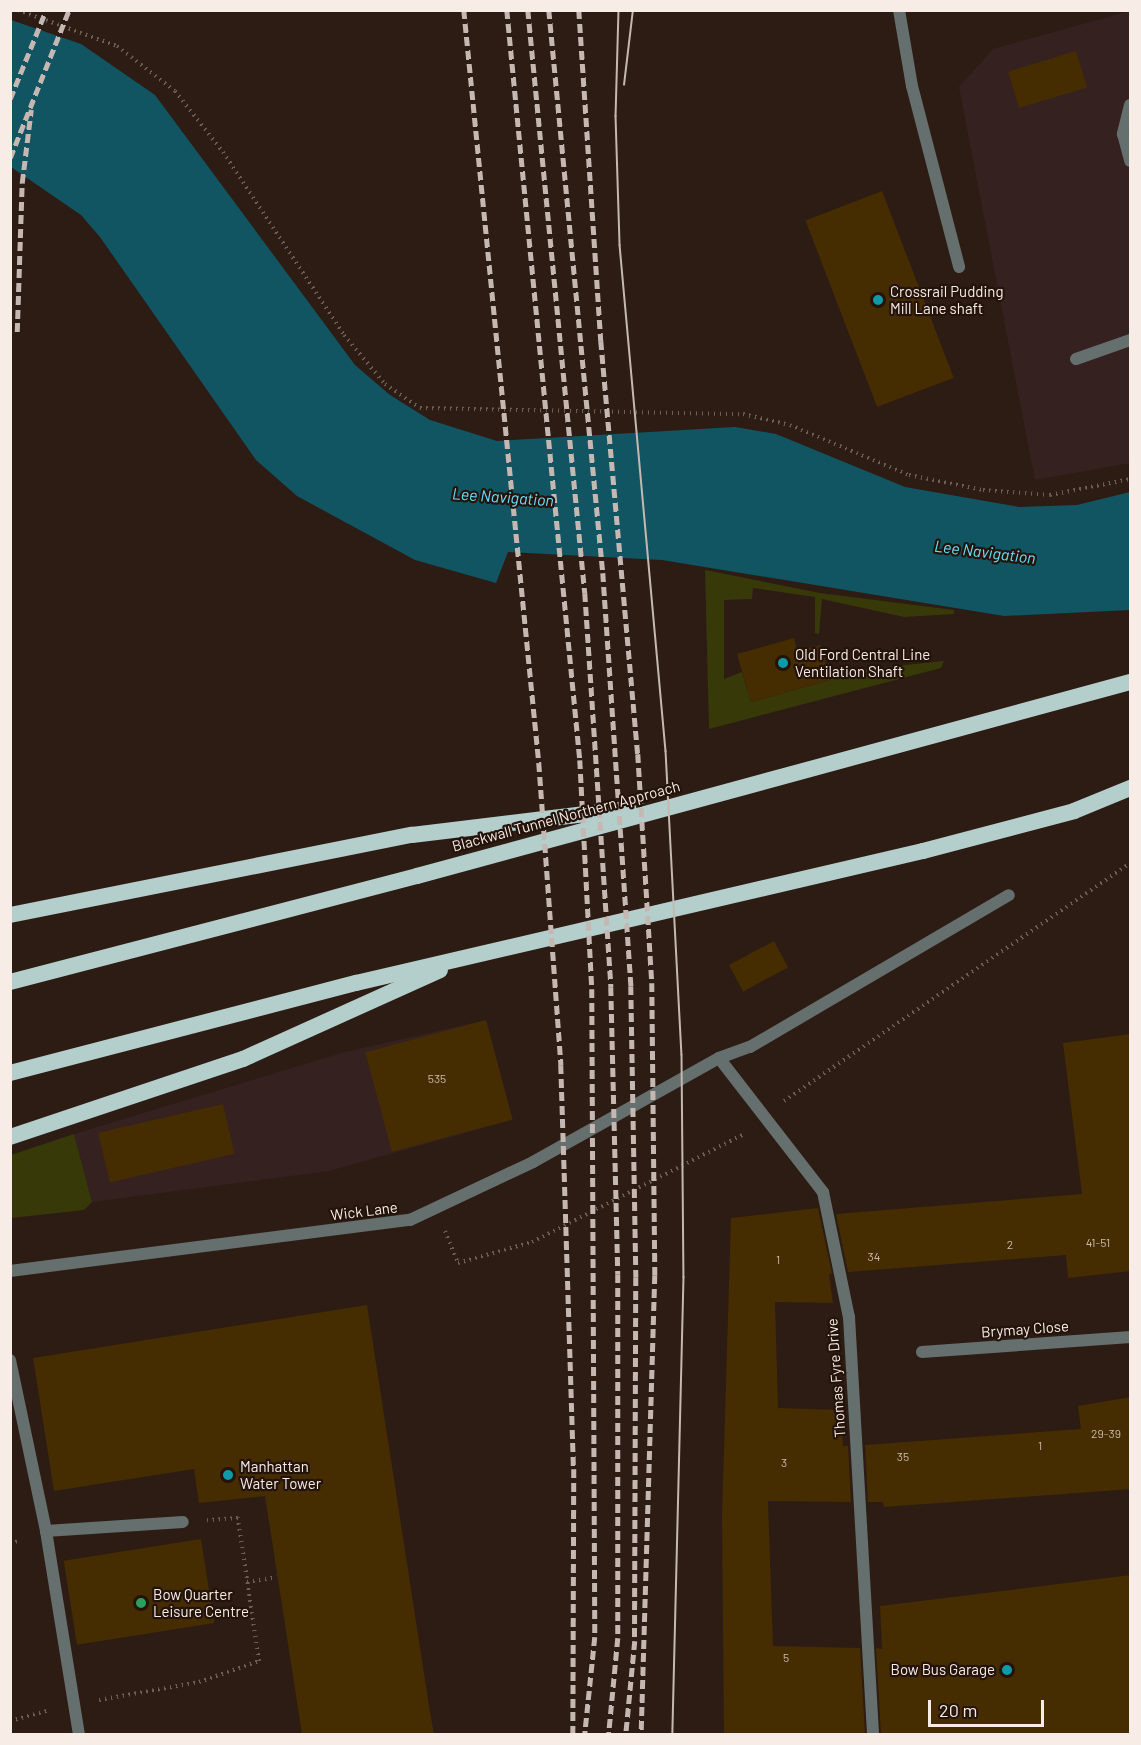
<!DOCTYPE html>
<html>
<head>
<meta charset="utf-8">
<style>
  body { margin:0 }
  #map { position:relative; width:1141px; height:1745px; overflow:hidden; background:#2d1c14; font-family:Barlow,sans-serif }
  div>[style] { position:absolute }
  .industrial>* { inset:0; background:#352220 }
  .green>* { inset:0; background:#373908 }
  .water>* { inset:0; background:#125562 }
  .building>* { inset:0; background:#462c01; transform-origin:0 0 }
  .path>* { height:4px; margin-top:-2px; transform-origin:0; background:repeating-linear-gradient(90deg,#6c5d56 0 1.5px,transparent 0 6px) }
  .service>* { height:12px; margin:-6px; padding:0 6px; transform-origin:6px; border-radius:6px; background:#646f6e }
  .minor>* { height:12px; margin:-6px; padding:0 6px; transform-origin:6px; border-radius:6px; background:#646f6e }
  .trunk>* { height:16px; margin:-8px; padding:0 8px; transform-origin:8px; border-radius:8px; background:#b4cecc }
  .tram>* { height:1.5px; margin:-0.75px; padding:0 0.75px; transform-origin:0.75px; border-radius:0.75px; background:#c5b8b2 }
  .rail>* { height:4.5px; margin-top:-2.25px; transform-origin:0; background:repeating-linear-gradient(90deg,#c5b8b2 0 9px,transparent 0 13.5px) }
  .dots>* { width:16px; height:16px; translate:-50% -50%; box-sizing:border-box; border:3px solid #23130b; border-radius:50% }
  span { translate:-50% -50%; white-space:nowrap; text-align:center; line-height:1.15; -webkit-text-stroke:4.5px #23130b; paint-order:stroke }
  .number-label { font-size:12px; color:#ccbcad }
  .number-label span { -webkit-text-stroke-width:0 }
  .poi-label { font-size:15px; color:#f8ece6 }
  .left { translate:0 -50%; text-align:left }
  .right { translate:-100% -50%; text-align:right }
  .street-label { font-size:15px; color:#f8ece6 }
  .water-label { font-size:16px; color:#68e0fa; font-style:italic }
  .frame { position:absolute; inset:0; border:12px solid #f8ece6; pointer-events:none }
  .scale { position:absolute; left:928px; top:1700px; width:116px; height:27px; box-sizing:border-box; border:3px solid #f8ece6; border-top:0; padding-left:8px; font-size:18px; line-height:21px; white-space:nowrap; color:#f8ece6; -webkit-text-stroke:4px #23130b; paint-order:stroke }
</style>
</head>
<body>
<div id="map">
  <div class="industrial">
    <div style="clip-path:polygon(1130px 11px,1130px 463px,1035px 480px,959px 87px,993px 49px)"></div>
    <div style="clip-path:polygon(486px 1020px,512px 1120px,329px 1171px,92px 1202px,74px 1134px,345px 1052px)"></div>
  </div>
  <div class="green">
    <div style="clip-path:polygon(705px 570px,820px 593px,954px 610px,954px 614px,904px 617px,822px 599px,819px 634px,815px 633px,815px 597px,753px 588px,752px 599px,724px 600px,724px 679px,742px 672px,751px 702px,830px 680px,828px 673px,944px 661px,941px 668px,709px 729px)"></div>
    <div style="clip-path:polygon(74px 1134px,92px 1202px,84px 1210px,11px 1218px,11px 1155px)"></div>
  </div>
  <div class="water">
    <div style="clip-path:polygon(11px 20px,81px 44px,155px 95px,355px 365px,390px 395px,430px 420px,497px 441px,735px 427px,776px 434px,905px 487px,1019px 507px,1077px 505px,1130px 492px,1130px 610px,1004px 616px,662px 560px,508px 552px,496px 583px,415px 560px,297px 496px,256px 460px,100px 237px,81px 215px,11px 167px)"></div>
  </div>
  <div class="building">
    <div style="left:1076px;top:51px;width:38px;height:71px;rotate:73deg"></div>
    <div style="left:882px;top:191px;width:200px;height:82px;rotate:69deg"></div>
    <div style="clip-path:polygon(794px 638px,797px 651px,821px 645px,830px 680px,751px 702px,737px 654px)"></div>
    <div style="left:774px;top:941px;width:30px;height:51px;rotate:62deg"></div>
    <div style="left:486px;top:1020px;width:103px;height:125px;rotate:75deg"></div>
    <div style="clip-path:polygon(1131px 1034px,1131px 1271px,1068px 1278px,1066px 1255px,848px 1272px,836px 1214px,1082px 1194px,1063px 1043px)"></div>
    <div style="left:223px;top:1104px;width:51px;height:128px;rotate:77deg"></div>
    <div style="clip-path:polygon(818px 1208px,832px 1274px,829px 1274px,833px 1303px,775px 1302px,778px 1408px,841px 1410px,843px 1446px,848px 1446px,851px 1502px,768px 1501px,773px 1646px,860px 1648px,865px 1734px,724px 1734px,722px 1515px,731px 1218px)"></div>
    <div style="clip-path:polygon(367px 1305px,430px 1712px,434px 1734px,302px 1734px,265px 1496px,199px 1503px,194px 1469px,54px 1491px,33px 1358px)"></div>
    <div style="clip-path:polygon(1131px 1397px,1131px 1489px,884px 1507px,883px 1502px,868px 1502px,865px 1445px,1081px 1429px,1078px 1406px)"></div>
    <div style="left:201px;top:1539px;width:85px;height:139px;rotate:81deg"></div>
    <div style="clip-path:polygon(1131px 1575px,1131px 1734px,881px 1734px,876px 1648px,882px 1649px,880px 1606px)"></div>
  </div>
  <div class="path">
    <div style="left:18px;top:10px;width:105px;rotate:20deg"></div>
    <div style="left:117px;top:46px;width:73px;rotate:37.8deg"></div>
    <div style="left:175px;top:91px;width:78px;rotate:51.8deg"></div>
    <div style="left:223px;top:152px;width:219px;rotate:56.5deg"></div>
    <div style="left:344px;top:335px;width:64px;rotate:50.1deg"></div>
    <div style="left:385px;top:384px;width:42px;rotate:34.4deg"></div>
    <div style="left:420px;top:408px;width:323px;rotate:1.1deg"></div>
    <div style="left:743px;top:414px;width:48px;rotate:13.2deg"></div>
    <div style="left:790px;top:425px;width:129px;rotate:22.8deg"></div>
    <div style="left:909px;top:475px;width:76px;rotate:11.5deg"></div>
    <div style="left:983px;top:490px;width:67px;rotate:4.3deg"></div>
    <div style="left:1050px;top:495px;width:82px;rotate:-11.3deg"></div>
    <div style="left:784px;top:1101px;width:420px;rotate:-34.5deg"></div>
    <div style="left:445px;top:1231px;width:35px;rotate:68deg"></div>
    <div style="left:458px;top:1263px;width:77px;rotate:-15.8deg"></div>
    <div style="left:532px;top:1242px;width:236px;rotate:-27deg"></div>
    <div style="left:10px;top:1544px;width:11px;rotate:-22deg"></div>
    <div style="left:247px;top:1582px;width:30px;rotate:-9deg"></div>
    <div style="left:99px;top:1700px;width:102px;rotate:-10.2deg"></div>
    <div style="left:199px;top:1682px;width:64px;rotate:-19.3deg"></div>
    <div style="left:259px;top:1661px;width:145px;rotate:-98.4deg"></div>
    <div style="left:238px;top:1518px;width:31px;rotate:176deg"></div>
    <div style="left:10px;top:1721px;width:41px;rotate:-15.4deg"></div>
  </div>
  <div class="service">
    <div style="left:899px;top:10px;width:77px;rotate:80.3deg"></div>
    <div style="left:912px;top:86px;width:187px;rotate:75.4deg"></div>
    <div style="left:1130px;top:105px;width:30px;rotate:104deg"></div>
    <div style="left:1123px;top:134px;width:28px;rotate:75deg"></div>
    <div style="left:1076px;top:359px;width:57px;rotate:-19.4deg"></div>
    <div style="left:719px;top:1058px;width:33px;rotate:-20deg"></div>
    <div style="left:750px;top:1047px;width:300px;rotate:-30.4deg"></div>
    <div style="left:823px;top:1192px;width:128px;rotate:78.3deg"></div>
    <div style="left:849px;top:1317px;width:418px;rotate:86.7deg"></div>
    <div style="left:922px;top:1352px;width:209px;rotate:-4.1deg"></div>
    <div style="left:10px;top:1360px;width:175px;rotate:78.1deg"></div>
    <div style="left:46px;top:1531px;width:206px;rotate:80.8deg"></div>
    <div style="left:46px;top:1531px;width:137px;rotate:-3.8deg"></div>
  </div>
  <div class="minor">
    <div style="left:10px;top:1271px;width:403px;rotate:-7.3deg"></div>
    <div style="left:410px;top:1220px;width:136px;rotate:-25.2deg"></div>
    <div style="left:533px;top:1162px;width:213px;rotate:-29.2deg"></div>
    <div style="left:719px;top:1058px;width:170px;rotate:52.2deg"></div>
  </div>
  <div class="trunk">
    <div style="left:10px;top:915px;width:410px;rotate:-11.3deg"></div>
    <div style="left:412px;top:835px;width:218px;rotate:-6.9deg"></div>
    <div style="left:10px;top:982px;width:421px;rotate:-14.6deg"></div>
    <div style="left:417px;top:876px;width:739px;rotate:-15.22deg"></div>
    <div style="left:10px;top:1073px;width:358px;rotate:-14.6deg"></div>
    <div style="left:356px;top:983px;width:582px;rotate:-13.11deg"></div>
    <div style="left:923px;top:851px;width:156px;rotate:-14.8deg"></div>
    <div style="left:1074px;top:811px;width:61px;rotate:-22.3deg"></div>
    <div style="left:10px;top:1137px;width:246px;rotate:-18.5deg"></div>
    <div style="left:243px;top:1059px;width:216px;rotate:-24.3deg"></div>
  </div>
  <div class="tram">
    <div style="left:619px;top:10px;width:106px;rotate:91.6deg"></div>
    <div style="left:616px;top:116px;width:129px;rotate:88.2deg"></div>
    <div style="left:620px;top:245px;width:508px;rotate:84.81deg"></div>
    <div style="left:666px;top:751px;width:304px;rotate:87deg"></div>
    <div style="left:682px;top:1055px;width:222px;rotate:89.5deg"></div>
    <div style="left:684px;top:1277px;width:457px;rotate:91.4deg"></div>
    <div style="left:624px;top:85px;width:76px;rotate:-83.2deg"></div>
  </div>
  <div class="rail">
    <div style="left:464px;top:10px;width:757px;rotate:84.31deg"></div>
    <div style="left:539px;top:763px;width:303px;rotate:85.8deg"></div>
    <div style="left:561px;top:1065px;width:404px;rotate:88.2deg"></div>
    <div style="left:574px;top:1469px;width:265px;rotate:90.2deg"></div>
    <div style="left:507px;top:10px;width:754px;rotate:84.44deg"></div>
    <div style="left:580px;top:760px;width:229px;rotate:87deg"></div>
    <div style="left:592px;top:989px;width:648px;rotate:89.73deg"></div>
    <div style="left:595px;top:1637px;width:98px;rotate:95.9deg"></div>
    <div style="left:528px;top:10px;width:586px;rotate:84.42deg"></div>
    <div style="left:585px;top:593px;width:395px;rotate:86.2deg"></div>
    <div style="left:611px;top:987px;width:287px;rotate:88.6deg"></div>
    <div style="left:618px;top:1274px;width:364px;rotate:90deg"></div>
    <div style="left:618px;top:1638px;width:96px;rotate:95.4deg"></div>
    <div style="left:549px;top:10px;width:566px;rotate:84.52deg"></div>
    <div style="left:603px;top:573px;width:414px;rotate:86.1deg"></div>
    <div style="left:631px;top:986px;width:291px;rotate:89deg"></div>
    <div style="left:636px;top:1277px;width:364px;rotate:90.2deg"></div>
    <div style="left:635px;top:1641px;width:93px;rotate:95.5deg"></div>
    <div style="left:579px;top:10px;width:332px;rotate:86.2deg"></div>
    <div style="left:601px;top:341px;width:415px;rotate:84.9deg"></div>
    <div style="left:638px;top:754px;width:229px;rotate:86.5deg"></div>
    <div style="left:652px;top:983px;width:292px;rotate:89.4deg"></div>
    <div style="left:655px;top:1275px;width:459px;rotate:91.7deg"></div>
    <div style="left:10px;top:99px;width:96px;rotate:-68deg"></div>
    <div style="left:10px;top:158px;width:159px;rotate:-68.3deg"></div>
    <div style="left:17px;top:332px;width:149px;rotate:-88.1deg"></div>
    <div style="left:22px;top:183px;width:74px;rotate:-83deg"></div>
  </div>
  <div class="dots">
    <div style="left:878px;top:300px;background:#0f9aa8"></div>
    <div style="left:783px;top:663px;background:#0f9aa8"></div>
    <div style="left:228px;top:1475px;background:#0f9aa8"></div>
    <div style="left:141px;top:1603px;background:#2e9e5b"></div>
    <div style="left:1007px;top:1670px;background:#0f9aa8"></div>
  </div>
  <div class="number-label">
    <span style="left:437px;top:1079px">535</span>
    <span style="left:1098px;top:1243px">41-51</span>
    <span style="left:1010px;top:1245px">2</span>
    <span style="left:874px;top:1257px">34</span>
    <span style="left:778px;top:1260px">1</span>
    <span style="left:1106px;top:1434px">29-39</span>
    <span style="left:1040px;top:1446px">1</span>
    <span style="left:903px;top:1457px">35</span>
    <span style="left:784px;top:1463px">3</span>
    <span style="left:786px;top:1658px">5</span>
  </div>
  <div class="poi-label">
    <span class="left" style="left:890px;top:300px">Crossrail Pudding<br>Mill Lane shaft</span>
    <span class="left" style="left:795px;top:663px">Old Ford Central Line<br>Ventilation Shaft</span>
    <span class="left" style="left:240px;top:1475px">Manhattan<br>Water Tower</span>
    <span class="left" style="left:153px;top:1603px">Bow Quarter<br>Leisure Centre</span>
    <span class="right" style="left:995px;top:1670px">Bow Bus Garage</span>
  </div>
  <div class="street-label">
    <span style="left:566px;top:816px;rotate:-15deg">Blackwall Tunnel Northern Approach</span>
    <span style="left:364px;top:1211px;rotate:-7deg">Wick Lane</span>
    <span style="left:1025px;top:1329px;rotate:-4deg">Brymay Close</span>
    <span style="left:836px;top:1378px;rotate:-94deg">Thomas Fyre Drive</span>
  </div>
  <div class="water-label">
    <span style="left:503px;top:497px;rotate:4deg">Lee Navigation</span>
    <span style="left:985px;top:552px;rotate:7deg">Lee Navigation</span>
  </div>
  <div class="frame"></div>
  <div class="scale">20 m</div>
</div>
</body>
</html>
